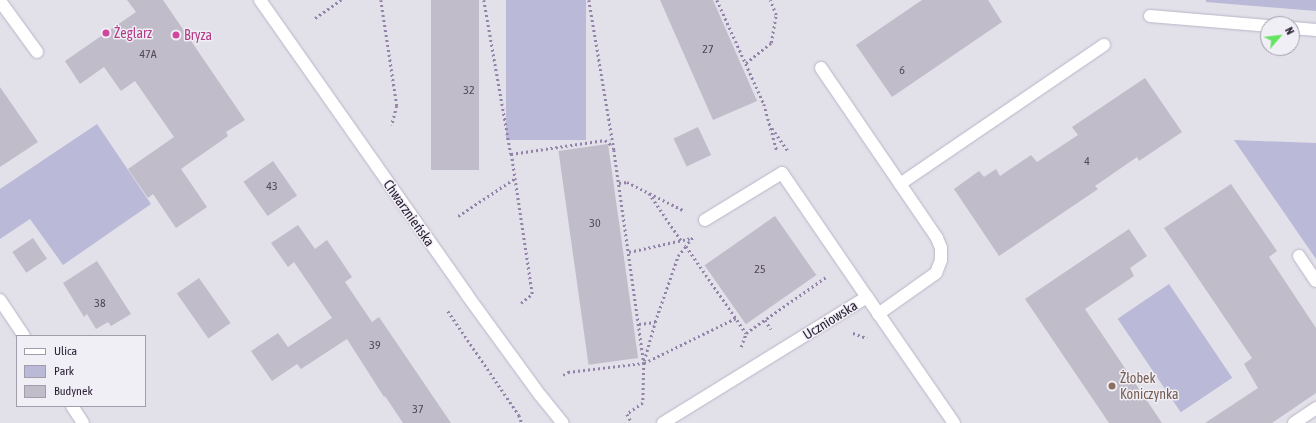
<!DOCTYPE html>
<html>
<head>
<meta charset="utf-8">
<style>
  body { margin:0 }
  #map { position:relative; width:1316px; height:423px; overflow:hidden; background:#e2e0e9; font-family:"Asap Condensed",sans-serif }
  div>[style] { position:absolute }
  .green>* { inset:0; background:#babad8; transform-origin:0 0 }
  .building>* { inset:0; background:#c0bcc9; transform-origin:0 0 }
  .path>* { height:2.5px; margin-top:-1.25px; transform-origin:0; background:repeating-linear-gradient(90deg,#9383a9 0 2px,transparent 0 5px) }
  .roads { filter:drop-shadow(0 0 1px #bbb4c7) drop-shadow(0 0 1px #bbb4c7) }
  .lane>* { height:12px; margin:-6px; padding:0 6px; transform-origin:6px; border-radius:6px; background:#fff }
  .street>* { height:12px; margin:-6px; padding:0 6px; transform-origin:6px; border-radius:6px; background:#fff }
  .secondary>* { height:12px; margin:-6px; padding:0 6px; transform-origin:6px; border-radius:6px; background:#fff }
  .dots>* { width:11px; height:11px; translate:-50% -50%; box-sizing:border-box; border:2px solid #f1eff6; border-radius:50% }
  span { translate:-50% -50%; white-space:nowrap; text-align:center; line-height:1.15; -webkit-text-stroke:3px #f1eff6; paint-order:stroke }
  .number-label { font-size:12px; color:#51485c }
  .number-label span { -webkit-text-stroke-width:0 }
  .hotel-label { font-size:14px; color:#b23c85 }
  .left { translate:0 -50%; text-align:left }
  .street-label { font-size:14px; color:#2c2237 }
  .education-label { font-size:14px; color:#785e54 }
  .legend { position:absolute; left:16px; top:335px; width:130px; height:72px; box-sizing:border-box; background:#f1eff6; border:1px solid #a29daa; margin:0; padding:5px 7px; list-style:none; font-size:12px; color:#2c2237 }
  .legend li { display:flex; align-items:center; gap:8px; height:20px }
  .legend b { width:20px; border:1px solid #a29daa }
  .north { position:absolute; left:1260px; top:16px; width:40px; height:40px; box-sizing:border-box; background:#f1eff6; border:1px solid #a29daa; border-radius:50%; rotate:62deg; font-size:11px; font-weight:700; line-height:16px; text-align:center; color:#2c2237 }
  .north::after { content:''; display:block; margin:auto; width:14px; height:18px; background:#67e364; clip-path:polygon(50% 0,100% 100%,50% 72%,0 100%) }
</style>
</head>
<body>
<div id="map">
  <div class="green">
    <div style="left:506px;top:0;width:80px;height:140px"></div>
    <div style="clip-path:polygon(1206px 0,1316px 0,1316px 11px,1206px 2px)"></div>
    <div style="clip-path:polygon(97px 124px,151px 204px,63px 265px,30px 219px,0 239px,0 189px)"></div>
    <div style="clip-path:polygon(1234px 140px,1316px 143px,1316px 259px)"></div>
    <div style="left:1169px;top:284px;width:113px;height:62px;rotate:56deg"></div>
  </div>
  <div class="building">
    <div style="clip-path:polygon(127px 0,163px 0,245px 120px,226px 132px,228px 136px,181px 169px,207px 207px,176px 228px,153px 194px,148px 198px,128px 169px,174px 137px,135px 81px,121px 91px,104px 67px,80px 84px,65px 61px,136px 12px)"></div>
    <div style="left:431px;top:0;width:48px;height:170px"></div>
    <div style="clip-path:polygon(660px 0,713px 0,757px 101px,713px 120px)"></div>
    <div style="clip-path:polygon(922px 0,988px 0,1002px 22px,892px 97px,856px 45px)"></div>
    <div style="clip-path:polygon(1145px 78px,1182px 132px,1139px 161px,1137px 157px,1095px 186px,1098px 189px,999px 256px,954px 189px,979px 171px,984px 177px,996px 169px,1000px 176px,1031px 155px,1037px 162px,1078px 135px,1072px 127px)"></div>
    <div style="clip-path:polygon(0 87px,38px 142px,0 167px)"></div>
    <div style="left:698px;top:127px;width:31px;height:27px;rotate:65deg"></div>
    <div style="left:608px;top:144px;width:216px;height:50px;rotate:82deg"></div>
    <div style="left:273px;top:161px;width:42px;height:36px;rotate:55deg"></div>
    <div style="clip-path:polygon(1231px 184px,1277px 251px,1269px 257px,1316px 328px,1316px 393px,1272px 423px,1205px 423px,1258px 388px,1244px 364px,1252px 358px,1164px 228px)"></div>
    <div style="left:775px;top:216px;width:72px;height:86px;rotate:55deg"></div>
    <div style="clip-path:polygon(298px 225px,315px 249px,327px 240px,352px 277px,345px 282px,372px 322px,379px 317px,451px 423px,403px 423px,385px 396px,384px 397px,347px 339px,301px 369px,297px 364px,272px 381px,251px 351px,278px 333px,288px 347px,332px 318px,294px 262px,288px 267px,271px 243px)"></div>
    <div style="clip-path:polygon(1129px 229px,1147px 256px,1130px 268px,1134px 276px,1085px 309px,1162px 423px,1109px 423px,1025px 299px)"></div>
    <div style="left:33px;top:238px;width:25px;height:25px;rotate:56deg"></div>
    <div style="clip-path:polygon(97px 261px,131px 314px,111px 326px,108px 322px,96px 329px,87px 314px,84px 317px,63px 283px)"></div>
    <div style="left:199px;top:278px;width:55px;height:27px;rotate:55deg"></div>
  </div>
  <div class="path">
    <div style="left:381px;top:0;width:107px;rotate:81.4deg"></div>
    <div style="left:397px;top:106px;width:20px;rotate:105deg"></div>
    <div style="left:484px;top:0;width:156px;rotate:80.1deg"></div>
    <div style="left:589px;top:0;width:152px;rotate:80.5deg"></div>
    <div style="left:614px;top:150px;width:215px;rotate:82deg"></div>
    <div style="left:644px;top:363px;width:40px;rotate:91.4deg"></div>
    <div style="left:643px;top:403px;width:19px;rotate:145deg"></div>
    <div style="left:627px;top:414px;width:10px;rotate:61deg"></div>
    <div style="left:717px;top:0;width:114px;rotate:65.7deg"></div>
    <div style="left:764px;top:104px;width:49px;rotate:74.5deg"></div>
    <div style="left:315px;top:18px;width:32px;rotate:-35deg"></div>
    <div style="left:746px;top:63px;width:32px;rotate:-39deg"></div>
    <div style="left:771px;top:43px;width:28px;rotate:-80deg"></div>
    <div style="left:776px;top:15px;width:16px;rotate:-112deg"></div>
    <div style="left:772px;top:128px;width:29px;rotate:55deg"></div>
    <div style="left:619px;top:183px;width:8px;rotate:-7deg"></div>
    <div style="left:627px;top:182px;width:65px;rotate:26.6deg"></div>
    <div style="left:649px;top:193px;width:57px;rotate:55.8deg"></div>
    <div style="left:458px;top:216px;width:67px;rotate:-33.5deg"></div>
    <div style="left:693px;top:238px;width:11px;rotate:131deg"></div>
    <div style="left:686px;top:246px;width:106px;rotate:55.4deg"></div>
    <div style="left:746px;top:333px;width:98px;rotate:-35deg"></div>
    <div style="left:629px;top:252px;width:64px;rotate:-12.7deg"></div>
    <div style="left:521px;top:303px;width:14px;rotate:-39deg"></div>
    <div style="left:532px;top:294px;width:142px;rotate:-98.5deg"></div>
    <div style="left:511px;top:154px;width:95px;rotate:-8.5deg"></div>
    <div style="left:605px;top:140px;width:10px;rotate:37deg"></div>
    <div style="left:448px;top:311px;width:126px;rotate:55.7deg"></div>
    <div style="left:519px;top:415px;width:9px;rotate:69deg"></div>
    <div style="left:765px;top:320px;width:11px;rotate:56deg"></div>
    <div style="left:639px;top:324px;width:16px;rotate:-7deg"></div>
    <div style="left:853px;top:333px;width:15px;rotate:20deg"></div>
    <div style="left:741px;top:347px;width:15px;rotate:-70deg"></div>
    <div style="left:644px;top:361px;width:41px;rotate:-74.2deg"></div>
    <div style="left:655px;top:322px;width:70px;rotate:-70.8deg"></div>
    <div style="left:678px;top:256px;width:13px;rotate:-51deg"></div>
    <div style="left:563px;top:375px;width:6px;rotate:-31deg"></div>
    <div style="left:568px;top:372px;width:77px;rotate:-6.8deg"></div>
    <div style="left:644px;top:363px;width:102px;rotate:-26.1deg"></div>
  </div>
  <div class="roads">
    <div class="lane">
      <div style="left:0;top:1px;width:63px;rotate:54deg"></div>
      <div style="left:1150px;top:16px;width:118px;rotate:4.8deg"></div>
      <div style="left:1292px;top:28px;width:24px;rotate:5deg"></div>
      <div style="left:821px;top:68px;width:206px;rotate:55.7deg"></div>
      <div style="left:937px;top:238px;width:11px;rotate:68deg"></div>
      <div style="left:941px;top:248px;width:12px;rotate:90deg"></div>
      <div style="left:941px;top:260px;width:14px;rotate:111deg"></div>
      <div style="left:936px;top:273px;width:71px;rotate:144.7deg"></div>
      <div style="left:900px;top:184px;width:247px;rotate:-34.3deg"></div>
      <div style="left:705px;top:220px;width:90px;rotate:-31.4deg"></div>
      <div style="left:782px;top:173px;width:150px;rotate:55.6deg"></div>
      <div style="left:1299px;top:256px;width:30px;rotate:56deg"></div>
      <div style="left:1294px;top:423px;width:27px;rotate:-34deg"></div>
    </div>
    <div class="street">
      <div style="left:0;top:300px;width:43px;rotate:56.3deg"></div>
      <div style="left:72px;top:406px;width:20px;rotate:57deg"></div>
      <div style="left:663px;top:423px;width:240px;rotate:-31.7deg"></div>
      <div style="left:867px;top:297px;width:153px;rotate:55.4deg"></div>
    </div>
    <div class="secondary">
      <div style="left:260px;top:0;width:360px;rotate:54.9deg"></div>
      <div style="left:467px;top:295px;width:124px;rotate:53.9deg"></div>
      <div style="left:540px;top:395px;width:36px;rotate:51deg"></div>
    </div>
  </div>
  <div class="dots">
    <div style="left:106px;top:33px;background:#d1479c"></div>
    <div style="left:176px;top:35px;background:#d1479c"></div>
    <div style="left:1112px;top:386px;background:#8d6e63"></div>
  </div>
  <div class="number-label">
    <span style="left:708px;top:50px">27</span>
    <span style="left:148px;top:55px">47A</span>
    <span style="left:902px;top:71px">6</span>
    <span style="left:469px;top:91px">32</span>
    <span style="left:1087px;top:162px">4</span>
    <span style="left:272px;top:187px">43</span>
    <span style="left:595px;top:224px">30</span>
    <span style="left:760px;top:270px">25</span>
    <span style="left:100px;top:304px">38</span>
    <span style="left:375px;top:346px">39</span>
    <span style="left:418px;top:410px">37</span>
  </div>
  <div class="hotel-label">
    <span class="left" style="left:114px;top:33px">Żeglarz</span>
    <span class="left" style="left:184px;top:35px">Bryza</span>
  </div>
  <div class="street-label">
    <span style="left:409px;top:213px;rotate:55deg">Chwarznieńska</span>
    <span style="left:830px;top:320px;rotate:-32deg">Uczniowska</span>
  </div>
  <div class="education-label">
    <span class="left" style="left:1120px;top:386px">Żłobek<br>Koniczynka</span>
  </div>
  <ul class="legend">
  <li><b style="height:5px;background:#fff"></b>Ulica</li>
  <li><b style="height:11px;background:#babad8"></b>Park</li>
  <li><b style="height:11px;background:#c0bcc9"></b>Budynek</li>
  </ul>
  <div class="north">N</div>
</div>
</body>
</html>
